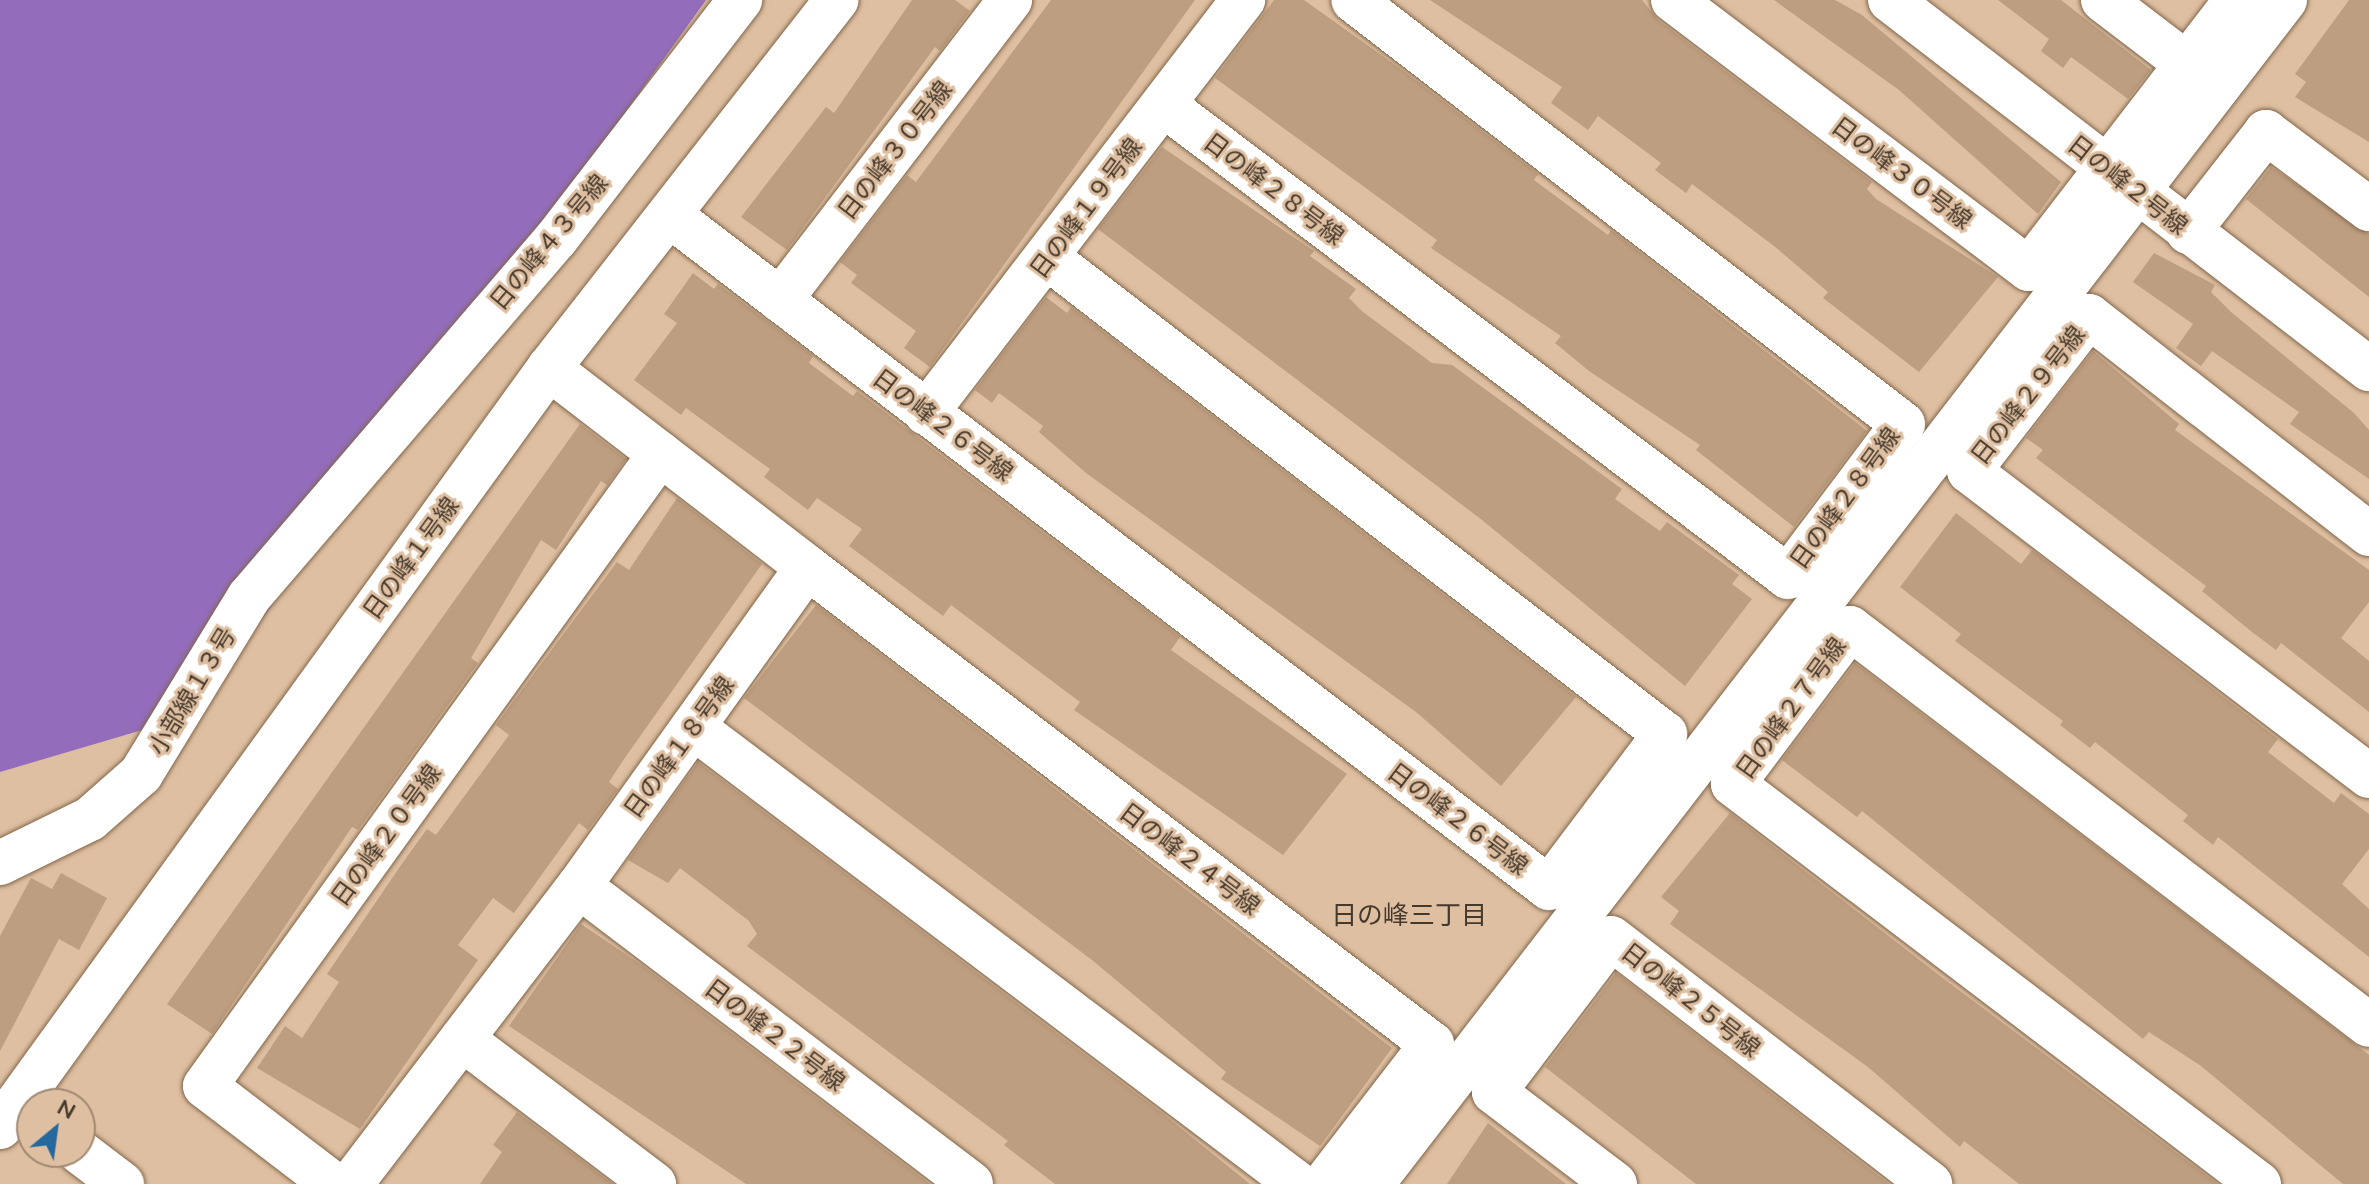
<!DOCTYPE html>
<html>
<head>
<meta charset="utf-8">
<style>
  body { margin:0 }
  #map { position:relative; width:2369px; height:1184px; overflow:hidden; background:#debfa1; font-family:Mulish,"Noto Sans JP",sans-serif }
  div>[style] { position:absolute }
  .forest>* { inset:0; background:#936dbb }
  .building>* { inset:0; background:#bd9e81 }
  .roads { filter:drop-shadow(0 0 2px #82664a) drop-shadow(0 0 2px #82664a) }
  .minor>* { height:44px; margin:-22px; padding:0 22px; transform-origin:22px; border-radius:22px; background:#fff }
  span { translate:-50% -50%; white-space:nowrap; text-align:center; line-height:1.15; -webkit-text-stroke:6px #debfa1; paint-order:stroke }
  .street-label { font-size:24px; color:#45392c }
  .neighbourhood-label { font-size:26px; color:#45392c }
  .north { position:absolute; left:16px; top:1088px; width:80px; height:80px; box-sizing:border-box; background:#debfa1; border:2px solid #a18972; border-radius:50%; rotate:29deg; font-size:22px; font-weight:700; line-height:32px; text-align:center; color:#45392c }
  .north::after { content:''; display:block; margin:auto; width:28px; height:36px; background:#24699e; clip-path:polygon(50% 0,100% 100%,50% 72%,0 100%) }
</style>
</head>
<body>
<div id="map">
  <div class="forest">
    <div style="clip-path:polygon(0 0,706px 0,193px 715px,0 772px)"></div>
  </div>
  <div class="building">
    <div style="clip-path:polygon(912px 0,955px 0,970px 11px,940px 51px,935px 47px,787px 250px,741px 217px,826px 107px,834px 113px)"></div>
    <div style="clip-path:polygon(1051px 0,1195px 0,930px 367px,904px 348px,916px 331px,851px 283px,857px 275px,840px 262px,907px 175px,916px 182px)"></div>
    <div style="clip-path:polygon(1274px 0,1304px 0,1405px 72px,1538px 174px,1534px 180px,1608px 235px,1611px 230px,1867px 431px,1794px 527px,1696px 450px,1700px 445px,1589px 371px,1555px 343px,1561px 336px,1431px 248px,1437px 240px,1215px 78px)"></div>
    <div style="clip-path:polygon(1430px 0,1642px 0,1658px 20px,1872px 182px,1867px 189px,1876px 199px,1998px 277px,1919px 372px,1823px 298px,1828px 292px,1774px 246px,1692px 184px,1686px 193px,1655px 170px,1661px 163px,1598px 116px,1588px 130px,1551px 103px,1562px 87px)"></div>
    <div style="clip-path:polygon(1774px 0,1835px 0,1862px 15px,2061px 182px,2038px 214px,1899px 90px)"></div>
    <div style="clip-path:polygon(1998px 0,2061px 0,2151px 70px,2128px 99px,2071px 57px,2063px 68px,2041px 51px,2049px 39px)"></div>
    <div style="clip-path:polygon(2349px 0,2369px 0,2369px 142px,2295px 97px,2306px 82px,2295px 74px)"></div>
    <div style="clip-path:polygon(1162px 147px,1314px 251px,1310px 256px,1356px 289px,1349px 298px,1363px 312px,1432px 363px,1452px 365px,1622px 489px,1615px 499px,1660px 531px,1667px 522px,1739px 575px,1732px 584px,1752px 599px,1685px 686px,1482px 520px,1098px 229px)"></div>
    <div style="clip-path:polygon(2271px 167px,2369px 234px,2369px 297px,2246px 199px)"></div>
    <div style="clip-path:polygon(2154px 253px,2215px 285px,2211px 292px,2231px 312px,2354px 413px,2369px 430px,2369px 479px,2290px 424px,2299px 412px,2212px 351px,2201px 366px,2176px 348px,2193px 324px,2133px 282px)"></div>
    <div style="clip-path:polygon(693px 273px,714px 289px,718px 284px,813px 356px,809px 363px,853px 396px,857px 391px,1180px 637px,1171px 650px,1347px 774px,1283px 855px,1074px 710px,1080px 702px,951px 605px,943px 616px,849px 546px,862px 529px,817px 498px,808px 510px,764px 477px,770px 469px,686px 408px,681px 415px,634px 380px,677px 323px,664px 314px)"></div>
    <div style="clip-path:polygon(1046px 297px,1067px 313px,1071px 307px,1576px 697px,1501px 786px,1416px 712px,1086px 473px,1039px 432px,1043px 426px,999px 393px,992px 403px,975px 390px)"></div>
    <div style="clip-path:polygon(2093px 351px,2179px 424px,2175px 430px,2369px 570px,2369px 602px,2341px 638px,2369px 661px,2369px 712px,2281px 643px,2276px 650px,2252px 632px,2202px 591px,2206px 586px,2036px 458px,2043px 450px,2026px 438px)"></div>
    <div style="clip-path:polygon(580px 424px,626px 459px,607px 485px,601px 481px,556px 550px,541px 540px,471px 658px,478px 663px,358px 830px,352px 827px,212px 1034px,167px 1004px)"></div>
    <div style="clip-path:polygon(677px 498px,762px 564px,624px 759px,609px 782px,618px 789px,588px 830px,579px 823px,514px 913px,493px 898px,458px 945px,478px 960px,360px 1129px,257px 1068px,285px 1026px,302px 1038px,339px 982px,327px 974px,401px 865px,427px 829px,436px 835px,509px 735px,496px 725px,617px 562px,629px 570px)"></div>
    <div style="clip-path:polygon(1956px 513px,2021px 564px,2032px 550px,2278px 739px,2268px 752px,2334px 803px,2341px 793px,2369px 814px,2369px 849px,2342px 884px,2369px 909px,2369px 957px,2218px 837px,2213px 845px,2183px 821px,2188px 815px,2095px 742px,2090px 748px,2060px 725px,2063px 721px,1955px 641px,1961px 634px,1900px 587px)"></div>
    <div style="clip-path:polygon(816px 605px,1392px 1048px,1320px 1146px,1221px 1079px,1226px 1072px,1092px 960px,744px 698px)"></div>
    <div style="clip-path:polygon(1855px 663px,2369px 1055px,2369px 1184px,2343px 1184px,2201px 1066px,2149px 1032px,2143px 1039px,1862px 811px,1857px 817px,1782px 760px)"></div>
    <div style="clip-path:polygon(698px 762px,1162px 1113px,1250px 1184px,1055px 1184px,1004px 1145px,1008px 1141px,747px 946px,757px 934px,749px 921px,680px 868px,668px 883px,628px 860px)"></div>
    <div style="clip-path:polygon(1730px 813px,1944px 979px,2218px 1184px,2019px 1184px,1964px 1141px,1960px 1147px,1868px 1067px,1670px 924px,1679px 911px,1661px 897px)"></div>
    <div style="clip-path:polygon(61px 873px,107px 898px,79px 950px,59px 939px,0 1051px,0 936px,31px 878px,52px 889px)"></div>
    <div style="clip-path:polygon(581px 924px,643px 966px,930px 1184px,746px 1184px,509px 1026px)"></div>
    <div style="clip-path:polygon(1616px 973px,1889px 1184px,1696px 1184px,1545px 1067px)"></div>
    <div style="clip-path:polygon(517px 1112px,613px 1184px,480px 1184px,502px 1152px,493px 1145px)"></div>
    <div style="clip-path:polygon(1488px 1123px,1566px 1184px,1447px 1184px)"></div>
  </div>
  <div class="roads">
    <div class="minor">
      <div style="left:1673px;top:0;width:446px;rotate:37.1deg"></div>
      <div style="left:2029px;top:269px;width:339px;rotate:-52.4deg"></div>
      <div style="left:1890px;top:0;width:605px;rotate:37.61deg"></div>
      <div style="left:2103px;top:0;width:106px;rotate:37.3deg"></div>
      <div style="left:1164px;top:105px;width:782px;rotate:37.1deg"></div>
      <div style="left:1788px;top:577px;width:191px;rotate:-53.1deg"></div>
      <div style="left:1903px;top:424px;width:694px;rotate:-142.37deg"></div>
      <div style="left:672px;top:217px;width:1104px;rotate:37.42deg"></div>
      <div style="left:1549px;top:888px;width:193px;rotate:-53deg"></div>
      <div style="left:1665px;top:734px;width:779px;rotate:-142.35deg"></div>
      <div style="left:2188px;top:232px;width:127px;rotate:-52deg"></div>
      <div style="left:2266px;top:132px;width:129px;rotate:36.8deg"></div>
      <div style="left:780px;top:300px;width:378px;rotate:-52.5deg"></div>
      <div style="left:926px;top:413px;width:521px;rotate:-52.49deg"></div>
      <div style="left:2369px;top:534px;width:355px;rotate:-142.1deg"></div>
      <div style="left:2089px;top:316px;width:196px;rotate:127.7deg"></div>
      <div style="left:1969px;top:471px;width:503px;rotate:37.33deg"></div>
      <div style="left:807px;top:567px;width:786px;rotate:37.35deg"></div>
      <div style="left:1432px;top:1044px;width:177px;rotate:127.6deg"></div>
      <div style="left:693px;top:727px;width:758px;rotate:37.07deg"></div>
      <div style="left:0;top:863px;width:100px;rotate:-26.1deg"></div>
      <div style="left:90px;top:819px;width:68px;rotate:-41.4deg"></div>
      <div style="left:141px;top:774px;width:207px;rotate:-58.6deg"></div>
      <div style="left:249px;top:597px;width:472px;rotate:-49.4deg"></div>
      <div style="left:556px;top:239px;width:302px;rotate:-52.4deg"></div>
      <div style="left:579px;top:886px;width:492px;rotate:37.2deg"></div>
      <div style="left:462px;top:1039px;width:241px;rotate:37.1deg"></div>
      <div style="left:0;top:1127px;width:937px;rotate:-54.12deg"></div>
      <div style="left:549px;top:368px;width:467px;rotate:-52deg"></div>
      <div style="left:80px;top:1152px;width:53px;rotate:37.3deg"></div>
      <div style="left:333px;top:1184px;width:161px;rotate:-142.6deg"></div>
      <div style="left:205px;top:1086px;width:779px;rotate:-54.25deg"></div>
      <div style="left:351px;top:1184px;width:375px;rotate:-52.6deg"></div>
      <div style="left:579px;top:886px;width:392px;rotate:-54.4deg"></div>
      <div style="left:807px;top:567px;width:326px;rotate:-142.4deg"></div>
      <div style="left:1372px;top:1184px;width:1495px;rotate:-52.36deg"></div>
      <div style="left:1615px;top:1184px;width:152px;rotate:-142.8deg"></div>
      <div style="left:1494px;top:1092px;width:193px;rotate:-52.8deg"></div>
      <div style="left:1611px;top:938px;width:403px;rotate:37.6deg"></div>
      <div style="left:2259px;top:1184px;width:661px;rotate:-142.75deg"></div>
      <div style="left:1733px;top:784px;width:195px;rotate:-53.1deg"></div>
      <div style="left:1850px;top:628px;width:653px;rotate:37.41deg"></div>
    </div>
  </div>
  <div class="street-label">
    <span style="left:895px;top:150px;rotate:-52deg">日の峰３０号線</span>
    <span style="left:1902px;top:173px;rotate:37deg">日の峰３０号線</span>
    <span style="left:2128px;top:185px;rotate:38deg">日の峰２号線</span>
    <span style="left:1274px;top:189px;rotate:37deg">日の峰２８号線</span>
    <span style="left:1086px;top:208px;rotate:-53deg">日の峰１９号線</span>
    <span style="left:549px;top:242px;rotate:-50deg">日の峰４３号線</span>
    <span style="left:2028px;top:395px;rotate:-52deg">日の峰２９号線</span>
    <span style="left:943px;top:425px;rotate:37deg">日の峰２６号線</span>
    <span style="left:1845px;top:498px;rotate:-54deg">日の峰２８号線</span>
    <span style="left:411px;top:558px;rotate:-54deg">日の峰１号線</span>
    <span style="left:192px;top:691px;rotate:-59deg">小部線１３号</span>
    <span style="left:1791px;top:708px;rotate:-54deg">日の峰２７号線</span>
    <span style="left:679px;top:747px;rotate:-54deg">日の峰１８号線</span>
    <span style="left:1458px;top:819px;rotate:37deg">日の峰２６号線</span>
    <span style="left:386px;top:835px;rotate:-54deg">日の峰２０号線</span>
    <span style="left:1190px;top:859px;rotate:37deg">日の峰２４号線</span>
    <span style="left:1691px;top:1000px;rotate:38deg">日の峰２５号線</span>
    <span style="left:775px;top:1035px;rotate:37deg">日の峰２２号線</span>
  </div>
  <div class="neighbourhood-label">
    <span style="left:1409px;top:915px">日の峰三丁目</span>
  </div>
  <div class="north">N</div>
</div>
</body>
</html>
